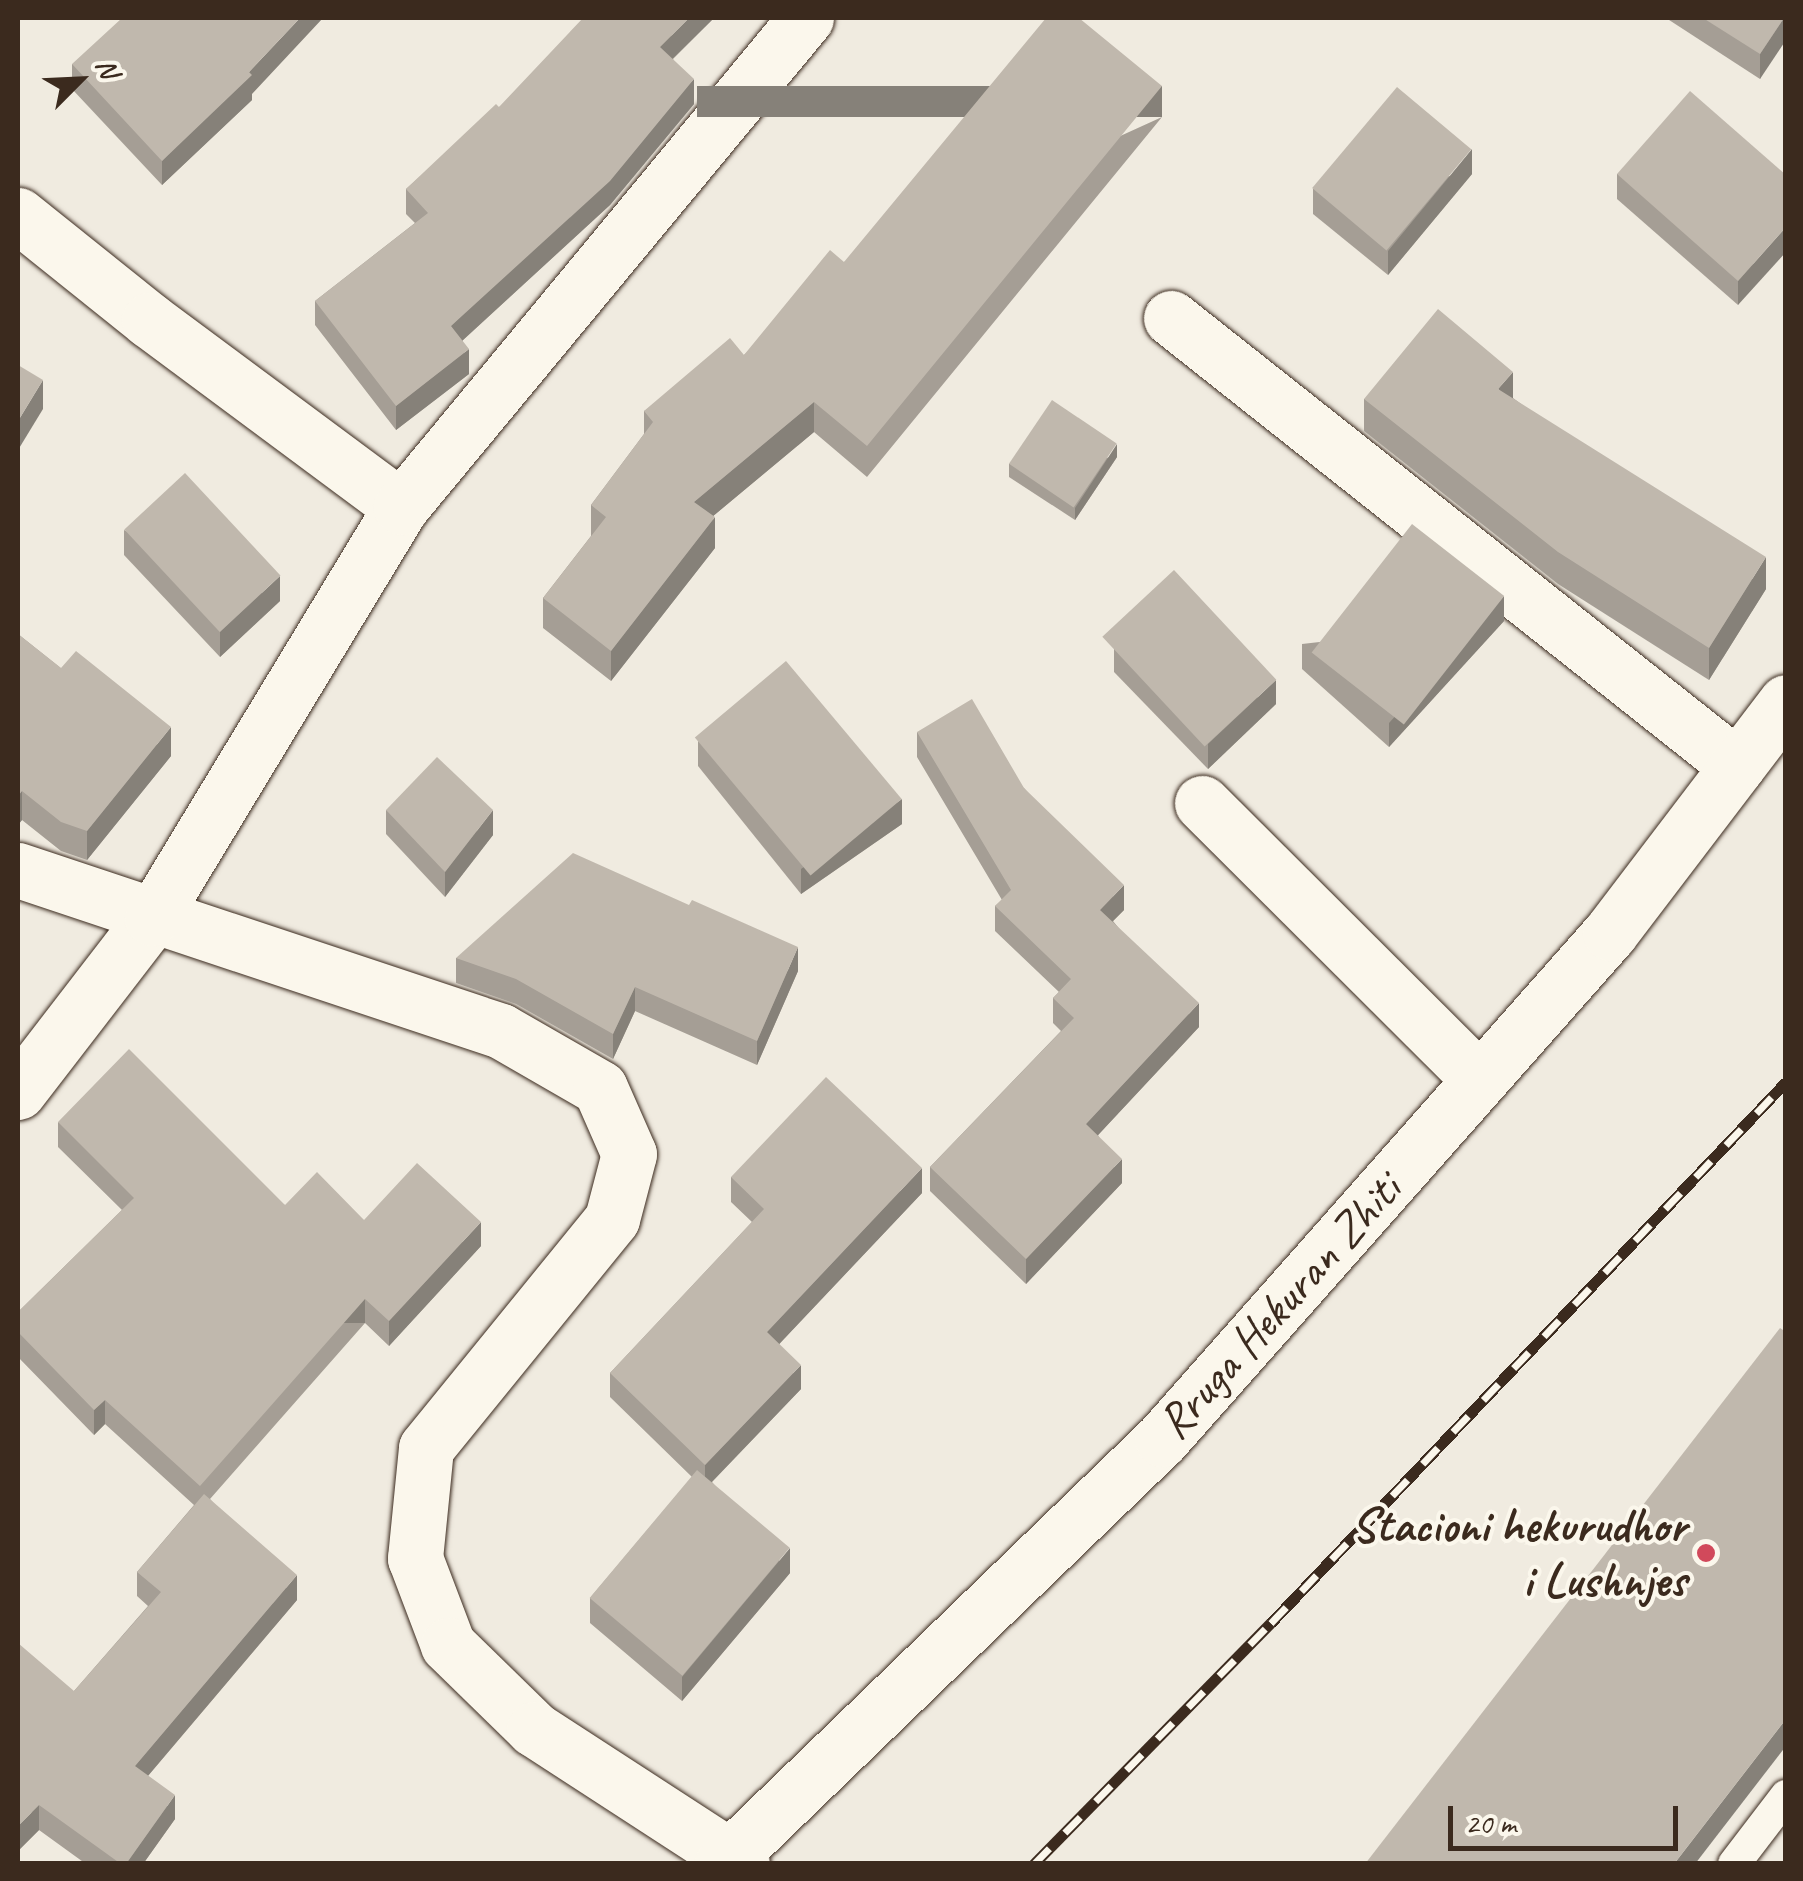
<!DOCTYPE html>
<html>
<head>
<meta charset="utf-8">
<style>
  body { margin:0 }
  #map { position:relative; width:1803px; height:1881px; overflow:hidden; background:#f0ebe0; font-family:Caveat,sans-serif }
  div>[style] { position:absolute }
  .roads { filter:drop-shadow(0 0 2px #3b2a1e) drop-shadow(0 0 2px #3b2a1e) }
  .lane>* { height:32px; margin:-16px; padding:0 16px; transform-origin:16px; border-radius:16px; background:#fbf7ec }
  .street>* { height:55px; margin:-27.5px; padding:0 27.5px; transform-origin:27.5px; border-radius:27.5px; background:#fbf7ec }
  .rail>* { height:11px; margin-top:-5.5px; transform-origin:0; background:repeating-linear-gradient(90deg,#fbf7ec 0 22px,#3b2a1e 0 44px); box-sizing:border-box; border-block:2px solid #3b2a1e }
  .wall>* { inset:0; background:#a59e95 }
  .shaded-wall>* { inset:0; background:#868179; transform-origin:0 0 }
  .building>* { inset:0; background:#c0b8ad; transform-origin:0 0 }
  .dots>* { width:28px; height:28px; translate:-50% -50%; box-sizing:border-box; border:5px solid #fbf7ec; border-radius:50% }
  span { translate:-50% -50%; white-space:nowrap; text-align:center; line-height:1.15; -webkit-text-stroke:8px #fbf7ec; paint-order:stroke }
  .street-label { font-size:48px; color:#3b2a1e }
  .poi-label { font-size:48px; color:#3b2a1e; font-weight:700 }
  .right { translate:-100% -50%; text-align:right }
  .frame { position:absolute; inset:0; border:20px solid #3b2a1e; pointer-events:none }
  .north { position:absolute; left:30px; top:30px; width:100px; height:100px; -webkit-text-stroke:8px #fbf7ec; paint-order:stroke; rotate:66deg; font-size:28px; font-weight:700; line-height:40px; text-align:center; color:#3b2a1e }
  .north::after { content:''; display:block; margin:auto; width:35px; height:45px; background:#3b2a1e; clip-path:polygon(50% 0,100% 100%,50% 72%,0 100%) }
  .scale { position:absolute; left:1448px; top:1806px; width:230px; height:45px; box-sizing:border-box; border:5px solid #3b2a1e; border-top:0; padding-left:12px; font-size:30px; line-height:35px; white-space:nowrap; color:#3b2a1e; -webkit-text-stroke:8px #fbf7ec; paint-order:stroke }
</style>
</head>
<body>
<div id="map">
  <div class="roads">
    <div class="lane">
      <div style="left:1734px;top:1864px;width:86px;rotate:-52.6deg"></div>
    </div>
    <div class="street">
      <div style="left:18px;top:215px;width:168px;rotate:38.7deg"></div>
      <div style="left:149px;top:320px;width:314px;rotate:36.6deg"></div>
      <div style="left:1171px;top:318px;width:722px;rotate:38.36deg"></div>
      <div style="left:1202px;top:803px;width:392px;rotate:44.9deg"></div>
      <div style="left:18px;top:870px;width:509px;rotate:18.43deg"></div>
      <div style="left:501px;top:1031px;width:114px;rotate:29.9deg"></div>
      <div style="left:600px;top:1088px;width:72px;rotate:66.3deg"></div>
      <div style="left:629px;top:1154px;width:67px;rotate:104.7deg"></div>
      <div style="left:612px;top:1219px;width:295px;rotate:129.1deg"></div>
      <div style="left:426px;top:1448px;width:111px;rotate:95.7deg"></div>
      <div style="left:415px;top:1558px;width:93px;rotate:69.2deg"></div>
      <div style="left:448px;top:1645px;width:120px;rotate:44.3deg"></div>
      <div style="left:534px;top:1729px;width:248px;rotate:33deg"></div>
      <div style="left:18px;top:1092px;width:220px;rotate:-52.4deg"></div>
      <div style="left:152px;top:918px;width:481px;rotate:-58.8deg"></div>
      <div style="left:401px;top:507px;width:635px;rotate:-50.37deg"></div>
      <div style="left:722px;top:1864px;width:612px;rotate:-44.01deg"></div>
      <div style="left:1162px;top:1439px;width:676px;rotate:-48.48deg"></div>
      <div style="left:1610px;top:933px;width:290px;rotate:-52.7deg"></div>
    </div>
  </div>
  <div class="rail">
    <div style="left:1034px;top:1864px;width:338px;rotate:-45.5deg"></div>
    <div style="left:1271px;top:1623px;width:747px;rotate:-46.41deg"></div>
  </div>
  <div class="wall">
    <div style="clip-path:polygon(714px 18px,673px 59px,694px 104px,610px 205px,462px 341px,469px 374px,396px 430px,315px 325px,315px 301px,415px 223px,406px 214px,406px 189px,499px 107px)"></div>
    <div style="clip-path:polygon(1666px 18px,1786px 18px,1760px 79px)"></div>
    <div style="clip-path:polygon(72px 64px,252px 94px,252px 100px,162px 185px,72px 89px)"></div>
    <div style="clip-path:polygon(1162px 117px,867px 477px,814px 432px,713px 516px,715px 548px,611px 681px,543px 628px,543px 598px,591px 536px,591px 505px,644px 434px,644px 411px,744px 355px,844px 262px)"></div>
    <div style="clip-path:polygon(1472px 174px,1388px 275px,1313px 214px,1313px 189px)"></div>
    <div style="clip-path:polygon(1617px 174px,1786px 175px,1738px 305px,1617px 199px)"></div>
    <div style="clip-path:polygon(1513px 398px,1766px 589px,1709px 680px,1558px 584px,1364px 431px,1364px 399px)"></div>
    <div style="clip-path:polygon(1117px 457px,1075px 520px,1009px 477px,1009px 464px)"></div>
    <div style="clip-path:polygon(124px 530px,280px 601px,220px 657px,124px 555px)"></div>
    <div style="clip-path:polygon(1504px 621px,1389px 747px,1302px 669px,1302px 644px)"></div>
    <div style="clip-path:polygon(18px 634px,171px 756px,87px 860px,61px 851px,22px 820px,18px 825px)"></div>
    <div style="clip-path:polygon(1114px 647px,1276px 704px,1208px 769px,1114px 672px)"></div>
    <div style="clip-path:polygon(917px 732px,1024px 788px,1124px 910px,1113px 921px,1199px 1027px,1098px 1135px,1122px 1183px,1026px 1284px,930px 1191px,930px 1167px,1061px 1031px,1053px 1023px,1053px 998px,1059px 992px,995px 931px,995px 906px,1002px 900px,917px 757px)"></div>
    <div style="clip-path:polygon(698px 741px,902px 824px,801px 894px,698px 766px)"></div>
    <div style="clip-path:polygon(386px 810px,493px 835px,445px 897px,386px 834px)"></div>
    <div style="clip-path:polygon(456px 958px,798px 971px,757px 1065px,635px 1011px,613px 1059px,516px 1004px,456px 983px)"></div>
    <div style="clip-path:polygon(58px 1122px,285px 1205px,364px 1220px,481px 1246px,389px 1346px,365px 1323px,210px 1499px,297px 1600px,148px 1776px,175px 1819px,143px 1864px,86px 1864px,39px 1830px,18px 1851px,74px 1691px,148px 1606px,137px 1596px,137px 1572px,194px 1505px,105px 1424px,94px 1435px,18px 1357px,18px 1312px,122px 1210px,58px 1147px)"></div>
    <div style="clip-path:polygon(731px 1177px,922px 1193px,779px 1344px,801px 1389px,712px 1482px,790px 1573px,682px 1701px,590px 1623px,590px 1598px,692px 1477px,610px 1397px,610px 1373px,752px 1222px,731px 1202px)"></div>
  </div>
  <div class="shaded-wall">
    <div style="clip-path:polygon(300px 18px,323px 18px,252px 94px,252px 100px,162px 185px,162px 161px,249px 72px)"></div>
    <div style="clip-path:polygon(689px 18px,714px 18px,660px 71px,660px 47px)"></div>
    <div style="clip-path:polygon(1784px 18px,1786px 40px,1760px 79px,1760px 54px)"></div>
    <div style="clip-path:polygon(694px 79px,694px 104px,610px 205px,451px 351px,451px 326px)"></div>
    <div style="left:1162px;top:86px;width:31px;height:465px;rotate:90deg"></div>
    <div style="clip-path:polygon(1472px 149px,1472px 174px,1388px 275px,1388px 251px)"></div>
    <div style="clip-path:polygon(1786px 227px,1786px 252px,1738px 305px,1738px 281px)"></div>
    <div style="clip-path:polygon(469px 349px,469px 374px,396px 430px,396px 406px)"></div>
    <div style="clip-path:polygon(1513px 372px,1513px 404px,1498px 389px)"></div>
    <div style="clip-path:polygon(43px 380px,43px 409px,18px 450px,18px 421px)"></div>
    <div style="clip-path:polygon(814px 402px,814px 432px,694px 532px,694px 502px)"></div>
    <div style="clip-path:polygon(1117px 444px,1117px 457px,1075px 520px,1075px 508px)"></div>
    <div style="clip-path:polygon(715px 517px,715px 548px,611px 681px,611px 651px)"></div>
    <div style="clip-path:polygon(1766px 557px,1766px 589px,1709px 680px,1709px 648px)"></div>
    <div style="clip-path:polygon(280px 576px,280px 601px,220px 657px,220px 632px)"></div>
    <div style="clip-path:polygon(1504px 596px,1504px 621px,1389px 747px,1389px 723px)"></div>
    <div style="clip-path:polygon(1276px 680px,1276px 704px,1208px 769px,1208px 744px)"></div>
    <div style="clip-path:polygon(171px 727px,171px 756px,87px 860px,87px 831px)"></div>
    <div style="clip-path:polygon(22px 791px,22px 820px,18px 825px,18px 796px)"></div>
    <div style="clip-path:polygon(902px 799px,902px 824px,801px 894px,801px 869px)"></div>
    <div style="clip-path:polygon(493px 810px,493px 835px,445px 897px,445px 872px)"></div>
    <div style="clip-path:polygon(1124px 885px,1124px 910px,1100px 934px,1100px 910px)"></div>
    <div style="clip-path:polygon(798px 947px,798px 971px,757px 1065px,757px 1041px)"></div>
    <div style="clip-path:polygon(635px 987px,635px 1011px,613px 1059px,613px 1034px)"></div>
    <div style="clip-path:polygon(1199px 1003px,1199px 1027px,1086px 1148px,1086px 1124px)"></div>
    <div style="clip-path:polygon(1122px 1159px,1122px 1183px,1026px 1284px,1026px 1259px)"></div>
    <div style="clip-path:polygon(922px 1168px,922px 1193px,767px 1357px,767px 1332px)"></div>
    <div style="clip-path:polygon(481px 1222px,481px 1246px,389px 1346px,389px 1321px)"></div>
    <div style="left:365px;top:1299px;width:24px;height:249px;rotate:90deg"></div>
    <div style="clip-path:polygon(801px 1365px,801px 1389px,705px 1489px,705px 1465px)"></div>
    <div style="clip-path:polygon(105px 1400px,105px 1424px,94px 1435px,94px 1410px)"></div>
    <div style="clip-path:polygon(790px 1548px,790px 1573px,682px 1701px,682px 1677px)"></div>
    <div style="clip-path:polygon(297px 1575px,297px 1600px,135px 1791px,135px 1766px)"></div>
    <div style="clip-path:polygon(1786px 1719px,1786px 1746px,1695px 1864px,1674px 1864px)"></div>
    <div style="clip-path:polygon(175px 1795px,175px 1819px,143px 1864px,126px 1864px)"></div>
    <div style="clip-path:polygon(39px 1805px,39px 1830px,18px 1851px,18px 1826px)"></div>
  </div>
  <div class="building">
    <div style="clip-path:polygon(122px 18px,300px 18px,249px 72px,252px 75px,162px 161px,72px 64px)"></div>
    <div style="clip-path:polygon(583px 18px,689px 18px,660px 47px,694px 79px,610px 181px,451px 326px,469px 349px,396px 406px,315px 301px,428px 213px,406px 189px,496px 104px,499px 107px)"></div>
    <div style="clip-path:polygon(1046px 18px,1079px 18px,1162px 86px,867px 446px,814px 402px,694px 502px,715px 517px,611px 651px,543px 598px,606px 517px,591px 505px,653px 422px,644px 411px,730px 338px,744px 355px,830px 250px,844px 262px)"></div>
    <div style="clip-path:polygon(1703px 18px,1784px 18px,1760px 54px)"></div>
    <div style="left:1397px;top:87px;width:97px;height:132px;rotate:40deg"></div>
    <div style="clip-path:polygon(1690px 91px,1786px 175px,1786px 227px,1738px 281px,1617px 174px)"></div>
    <div style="clip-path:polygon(1438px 309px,1513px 372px,1498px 389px,1766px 557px,1709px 648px,1558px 552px,1364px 399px)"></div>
    <div style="clip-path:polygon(18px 365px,43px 380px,18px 421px)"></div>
    <div style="left:1052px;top:400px;width:78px;height:77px;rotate:34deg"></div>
    <div style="left:185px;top:473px;width:140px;height:83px;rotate:47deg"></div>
    <div style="left:1412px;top:524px;width:117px;height:163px;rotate:38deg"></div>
    <div style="left:1174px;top:570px;width:150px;height:98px;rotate:47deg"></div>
    <div style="clip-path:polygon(18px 634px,61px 668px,76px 651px,171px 727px,87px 831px,61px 822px,22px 791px,18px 796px)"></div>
    <div style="left:786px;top:661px;width:180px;height:119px;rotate:50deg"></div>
    <div style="clip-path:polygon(972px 699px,1024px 788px,1124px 885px,1100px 910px,1199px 1003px,1086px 1124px,1122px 1159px,1026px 1259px,930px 1167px,1074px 1018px,1053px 998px,1071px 979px,995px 906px,1011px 890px,917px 732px)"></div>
    <div style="clip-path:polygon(437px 757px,493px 810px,445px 872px,386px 810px)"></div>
    <div style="clip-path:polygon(573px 853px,689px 905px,692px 900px,798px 947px,757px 1041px,635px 987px,613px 1034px,516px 979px,456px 958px)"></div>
    <div style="clip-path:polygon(129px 1049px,285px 1205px,317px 1172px,364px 1220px,417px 1163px,481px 1222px,389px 1321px,365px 1299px,200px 1486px,105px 1400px,94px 1410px,18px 1332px,18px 1312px,134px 1198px,58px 1122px)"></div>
    <div style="clip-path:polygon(826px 1077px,922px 1168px,767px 1332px,801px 1365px,705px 1465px,610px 1373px,764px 1209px,731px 1177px)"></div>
    <div style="clip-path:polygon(1780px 1328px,1786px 1332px,1786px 1719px,1674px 1864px,1365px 1864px)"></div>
    <div style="left:697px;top:1470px;width:121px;height:167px;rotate:40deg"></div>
    <div style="clip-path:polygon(204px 1494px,297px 1575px,135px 1766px,175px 1795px,126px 1864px,121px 1864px,39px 1805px,18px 1826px,18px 1643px,74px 1691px,161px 1592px,137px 1572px)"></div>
  </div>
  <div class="dots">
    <div style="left:1706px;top:1553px;background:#d1495b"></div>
  </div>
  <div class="street-label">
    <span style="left:1279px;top:1306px;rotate:-48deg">Rruga Hekuran Zhiti</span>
  </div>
  <div class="poi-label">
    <span class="right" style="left:1686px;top:1553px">Stacioni hekurudhor<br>i Lushnjes</span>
  </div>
  <div class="frame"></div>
  <div class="north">N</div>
  <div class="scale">20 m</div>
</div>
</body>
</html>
